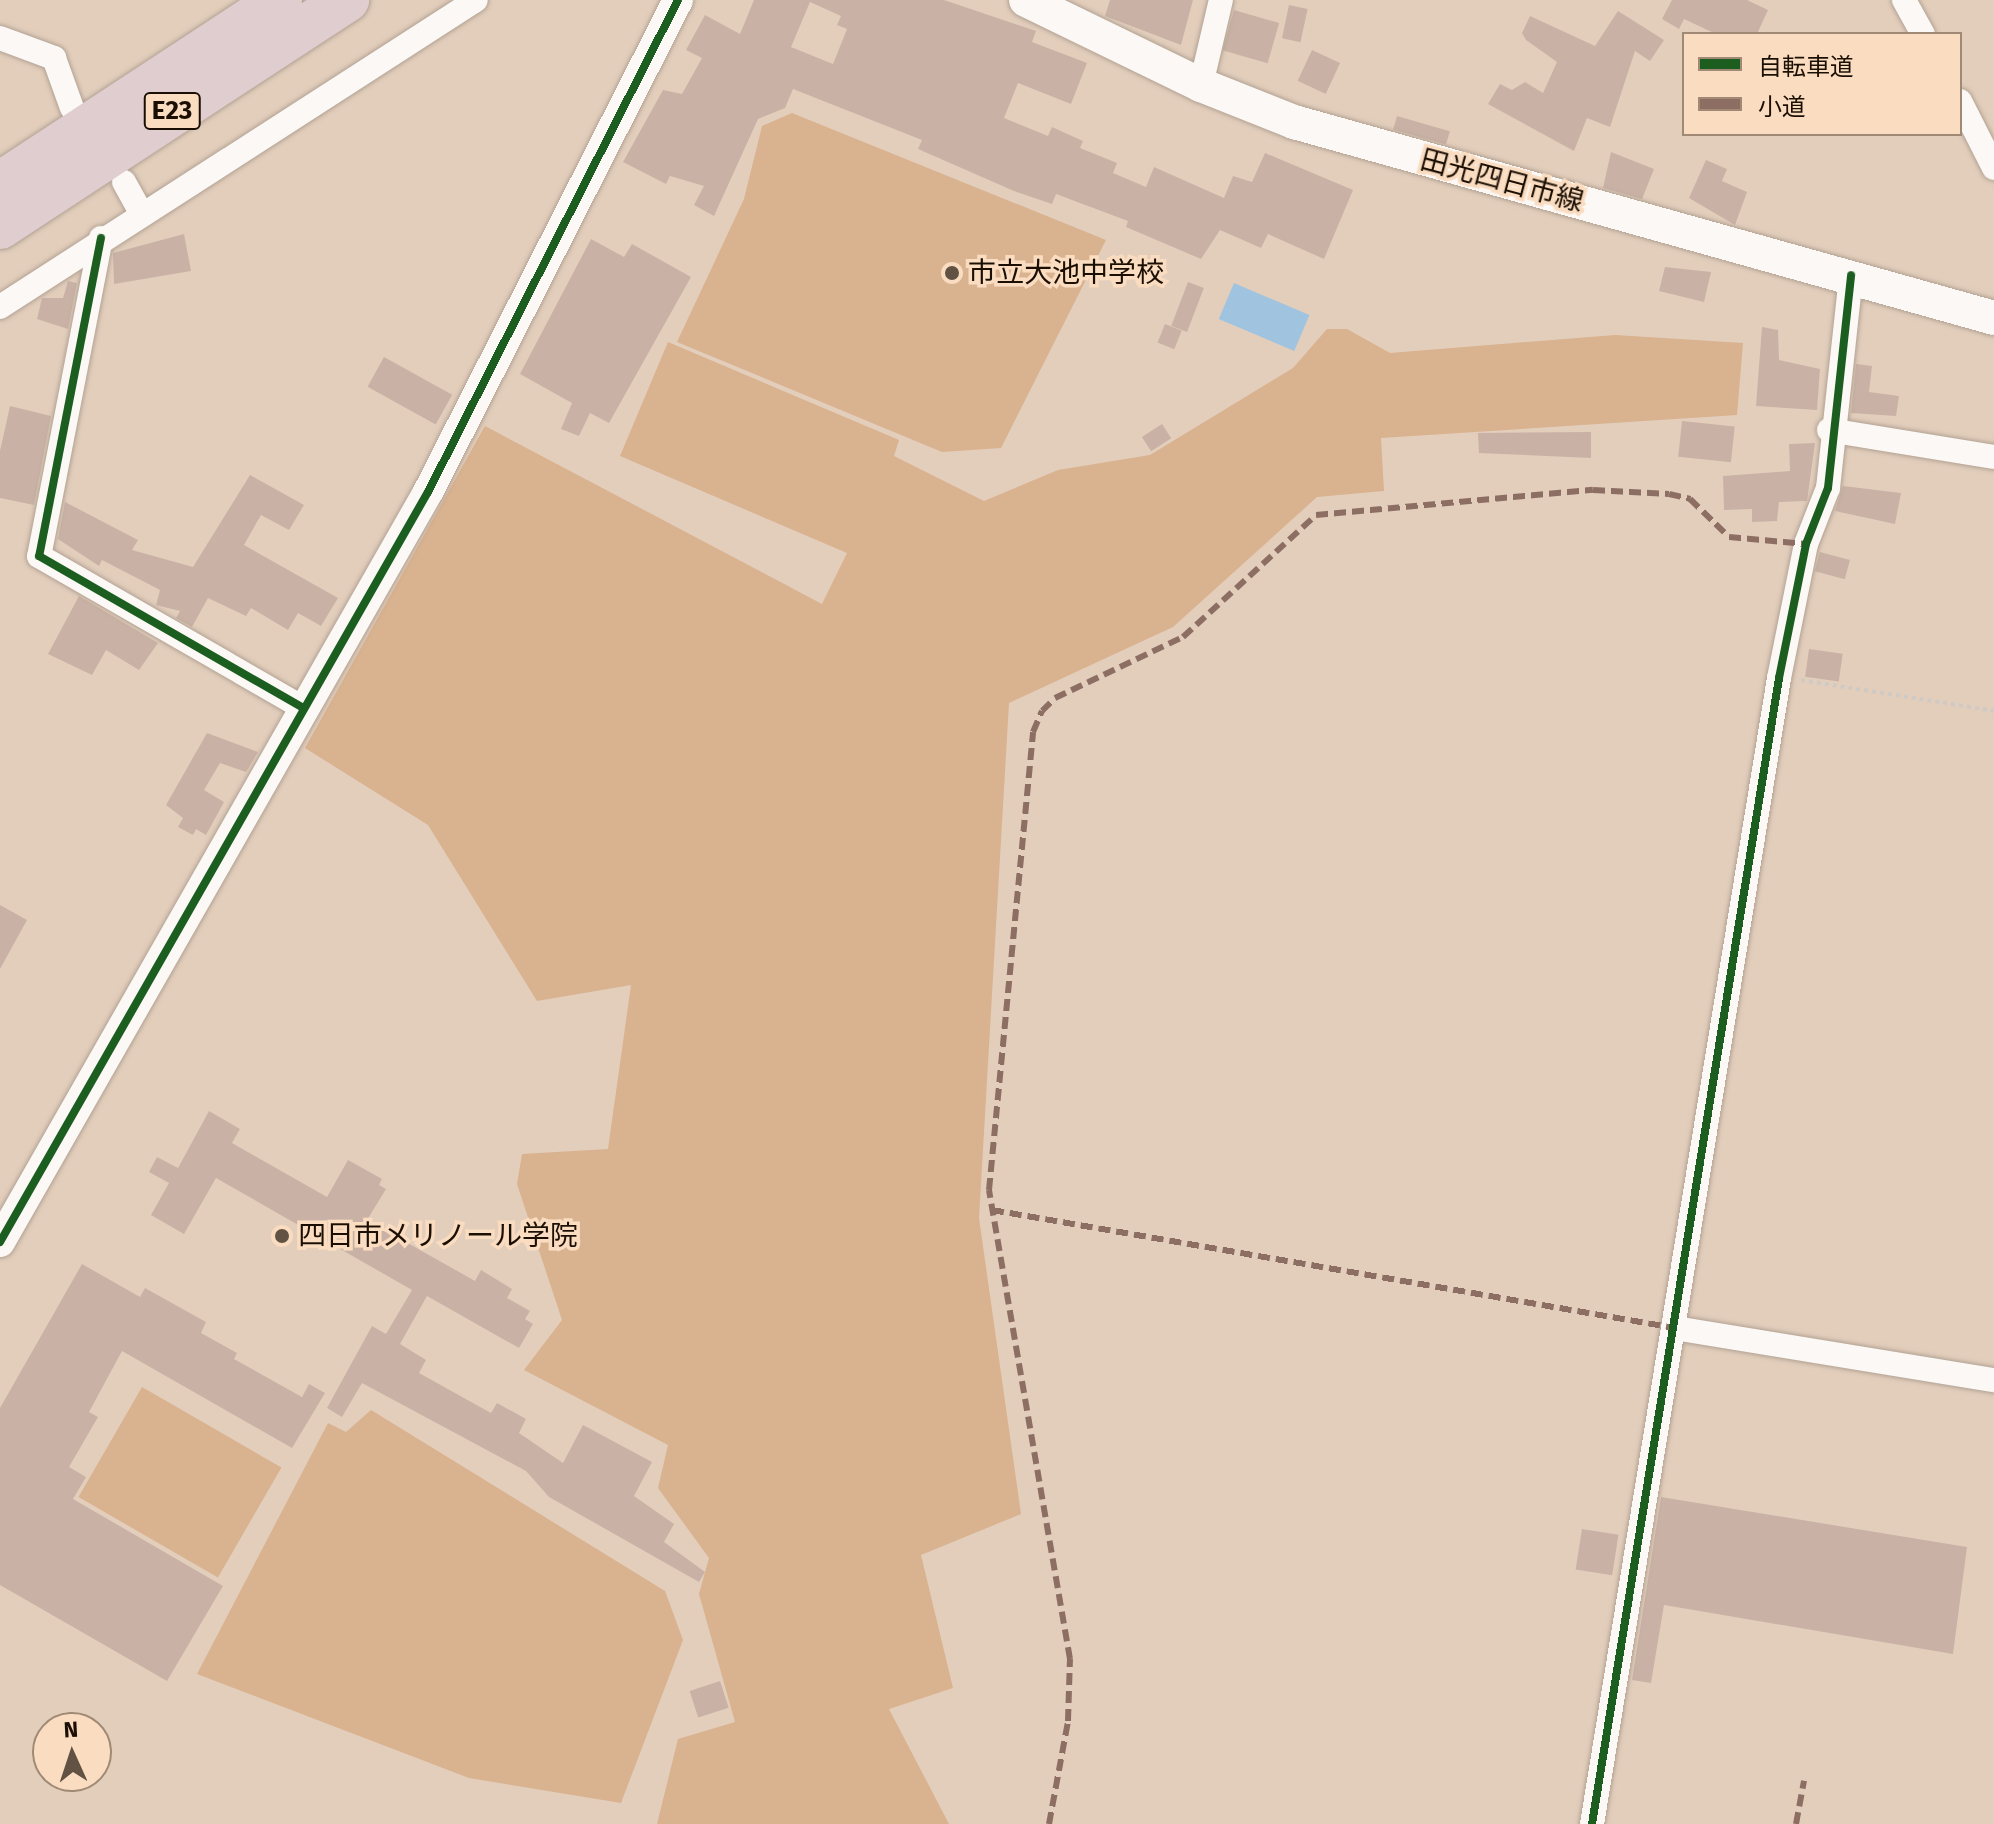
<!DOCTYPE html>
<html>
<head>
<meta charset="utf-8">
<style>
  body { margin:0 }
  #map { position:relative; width:1994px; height:1824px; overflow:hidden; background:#e3cebc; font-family:"Fira Sans","Noto Sans JP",sans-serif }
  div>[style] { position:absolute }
  .green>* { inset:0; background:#d9b28f; transform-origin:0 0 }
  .water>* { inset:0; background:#a0c4e0; transform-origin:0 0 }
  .building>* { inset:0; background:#c9b2a5; transform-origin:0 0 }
  .path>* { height:4px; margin-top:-2px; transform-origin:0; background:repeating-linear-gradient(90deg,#cfcac4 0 4px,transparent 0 8px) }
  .roads { filter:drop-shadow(0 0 2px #b2a293) drop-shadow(0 0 2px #b2a293) }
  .minor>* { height:24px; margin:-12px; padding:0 12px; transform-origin:12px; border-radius:12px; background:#fbf8f5 }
  .tertiary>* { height:30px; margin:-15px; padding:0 15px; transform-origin:15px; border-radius:15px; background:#fbf8f5 }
  .secondary>* { height:34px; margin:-17px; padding:0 17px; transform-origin:17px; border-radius:17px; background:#fbf8f5 }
  .motorway>* { height:44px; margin:-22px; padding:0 22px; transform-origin:22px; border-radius:22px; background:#e0cdd0 }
  .quiet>* { height:6px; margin-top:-3px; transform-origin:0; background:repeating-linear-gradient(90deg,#8d6e63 0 12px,transparent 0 18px) }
  .cycleway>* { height:8px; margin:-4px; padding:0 4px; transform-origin:4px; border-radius:4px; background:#1b5e20 }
  .dots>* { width:22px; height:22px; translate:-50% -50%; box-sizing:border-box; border:4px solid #fadcc1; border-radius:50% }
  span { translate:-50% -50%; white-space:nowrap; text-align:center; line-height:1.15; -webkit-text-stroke:7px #fadcc1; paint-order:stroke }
  .shield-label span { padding:2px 6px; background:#fadcc1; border:2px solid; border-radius:6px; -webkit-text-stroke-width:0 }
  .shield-label { font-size:26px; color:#1b0f04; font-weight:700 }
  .street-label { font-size:28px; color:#1b0f04 }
  .poi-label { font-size:28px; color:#1b0f04 }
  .left { translate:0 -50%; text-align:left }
  .legend { position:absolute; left:1682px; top:32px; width:280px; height:104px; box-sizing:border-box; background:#fadcc1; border:2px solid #a18a75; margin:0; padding:10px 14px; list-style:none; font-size:24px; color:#1b0f04 }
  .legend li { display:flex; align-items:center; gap:16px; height:40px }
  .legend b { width:40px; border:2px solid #a18a75 }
  .north { position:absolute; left:32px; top:1712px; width:80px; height:80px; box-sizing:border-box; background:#fadcc1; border:2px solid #a18a75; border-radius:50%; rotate:357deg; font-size:22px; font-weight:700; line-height:32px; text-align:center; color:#1b0f04 }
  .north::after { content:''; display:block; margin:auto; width:28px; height:36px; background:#615244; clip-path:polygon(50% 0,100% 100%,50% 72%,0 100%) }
</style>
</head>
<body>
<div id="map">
  <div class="green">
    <div style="clip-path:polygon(792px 113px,1106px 240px,1001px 448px,942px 452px,677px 342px,744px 199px,762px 126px)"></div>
    <div style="clip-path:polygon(1327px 329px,1347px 329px,1390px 353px,1615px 335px,1743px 343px,1737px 415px,1381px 438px,1384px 491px,1317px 497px,1173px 627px,1009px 703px,979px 1218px,1021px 1514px,921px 1555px,953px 1688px,889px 1709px,949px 1824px,657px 1824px,678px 1739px,735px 1722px,699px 1594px,709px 1558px,658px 1488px,668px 1445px,524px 1370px,562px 1320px,517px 1184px,522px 1154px,608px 1149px,631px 985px,537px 1001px,428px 825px,305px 748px,485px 426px,822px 604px,847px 553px,620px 456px,668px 342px,899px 440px,894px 456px,984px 501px,1058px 470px,1150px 455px,1293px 368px)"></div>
    <div style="left:142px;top:1387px;width:161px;height:127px;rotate:30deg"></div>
    <div style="clip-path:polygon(371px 1410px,665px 1591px,683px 1640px,621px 1803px,469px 1778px,197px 1674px,328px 1423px,346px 1432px)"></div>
  </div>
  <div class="water">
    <div style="left:1234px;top:283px;width:82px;height:39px;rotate:23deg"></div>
  </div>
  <div class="building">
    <div style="clip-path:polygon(evenodd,754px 0,944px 0,1036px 31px,1032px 42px,1087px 63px,1071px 104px,1018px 83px,1004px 118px,1048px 136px,1052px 127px,1083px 141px,1080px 148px,1117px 163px,1113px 173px,1146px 187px,1154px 167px,1224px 198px,1233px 176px,1252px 182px,1265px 153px,1353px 190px,1324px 259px,1268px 234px,1261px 248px,1220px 230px,1201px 259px,1126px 227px,1128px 221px,1056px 194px,1052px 204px,1014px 191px,918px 149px,922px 140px,793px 89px,785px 108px,758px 119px,714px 216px,694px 205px,704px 186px,670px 176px,666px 184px,623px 162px,663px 90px,682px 94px,702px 58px,686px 50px,705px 15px,740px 34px,754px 0,810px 2px,841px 16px,837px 25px,847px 29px,833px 64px,791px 47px,810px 2px)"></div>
    <div style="clip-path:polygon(1110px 0,1193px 0,1181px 45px,1105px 16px)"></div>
    <div style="clip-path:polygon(1672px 0,1747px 0,1768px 10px,1757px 34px,1716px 34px,1684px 19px,1679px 29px,1662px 19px)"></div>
    <div style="left:1289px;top:5px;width:19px;height:34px;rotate:12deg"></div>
    <div style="left:1234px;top:10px;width:47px;height:42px;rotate:16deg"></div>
    <div style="clip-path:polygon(1618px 11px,1664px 40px,1650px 61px,1635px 51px,1610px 127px,1587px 118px,1574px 151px,1488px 104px,1500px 84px,1512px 90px,1525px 82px,1543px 93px,1557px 62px,1526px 40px,1522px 33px,1530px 16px,1595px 46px)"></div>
    <div style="left:1312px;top:50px;width:31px;height:34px;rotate:25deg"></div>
    <div style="left:1397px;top:116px;width:55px;height:14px;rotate:16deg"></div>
    <div style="clip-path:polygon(1611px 152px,1654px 169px,1642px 199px,1603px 188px)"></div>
    <div style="clip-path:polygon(1706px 160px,1727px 169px,1722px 181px,1747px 192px,1735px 225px,1689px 198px)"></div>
    <div style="clip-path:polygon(184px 234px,191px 271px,114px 284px,113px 253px)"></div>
    <div style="clip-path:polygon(591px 239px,624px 257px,632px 244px,691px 277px,609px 423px,590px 413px,579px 436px,561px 429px,572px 403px,520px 374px)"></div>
    <div style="clip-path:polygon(1665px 267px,1711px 272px,1704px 302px,1659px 291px)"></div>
    <div style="clip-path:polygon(68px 281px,77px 283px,68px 329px,37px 319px,42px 298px,63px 298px)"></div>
    <div style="left:1188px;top:282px;width:17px;height:47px;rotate:21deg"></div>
    <div style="left:1165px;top:324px;width:18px;height:20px;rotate:22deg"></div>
    <div style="clip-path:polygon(1762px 327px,1778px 330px,1779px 360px,1820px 369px,1817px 410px,1756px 406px)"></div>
    <div style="left:384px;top:357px;width:78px;height:34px;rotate:29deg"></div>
    <div style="clip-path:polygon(1856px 364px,1872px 366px,1869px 392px,1899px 396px,1896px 416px,1851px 413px)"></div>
    <div style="clip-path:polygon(10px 406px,51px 416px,34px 505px,0 498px,0 451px)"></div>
    <div style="left:1682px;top:421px;width:53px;height:36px;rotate:6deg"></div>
    <div style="left:1162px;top:424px;width:17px;height:24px;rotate:57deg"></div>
    <div style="clip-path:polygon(1591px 432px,1591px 458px,1479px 453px,1478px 433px)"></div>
    <div style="clip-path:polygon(1815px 443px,1807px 501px,1779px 502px,1777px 521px,1752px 522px,1752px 509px,1724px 510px,1723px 476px,1790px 471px,1789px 444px)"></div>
    <div style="clip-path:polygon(250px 475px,304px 505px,289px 530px,261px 515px,244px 545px,338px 598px,321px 626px,298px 613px,288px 630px,251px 608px,246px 616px,208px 598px,192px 627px,176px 618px,180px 611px,156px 605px,160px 590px,102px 560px,99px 566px,58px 539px,65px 502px,138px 540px,132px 550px,193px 567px)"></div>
    <div style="clip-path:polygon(1843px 486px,1901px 493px,1895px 524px,1835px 511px)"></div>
    <div style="left:1820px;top:552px;width:31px;height:20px;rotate:15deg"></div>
    <div style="clip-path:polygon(79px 596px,158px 643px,139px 670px,106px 650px,92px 675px,48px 654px)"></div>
    <div style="left:1809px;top:649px;width:34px;height:28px;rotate:8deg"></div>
    <div style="clip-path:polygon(207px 733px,258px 752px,246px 772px,220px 763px,204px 790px,224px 802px,206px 835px,196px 829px,193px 835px,178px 827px,183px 818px,166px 805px)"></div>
    <div style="clip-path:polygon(0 905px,27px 920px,0 969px)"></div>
    <div style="clip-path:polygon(209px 1111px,240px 1129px,232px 1143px,327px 1197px,348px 1160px,382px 1179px,379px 1185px,386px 1189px,367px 1220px,475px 1281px,481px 1270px,512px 1289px,507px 1298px,530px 1311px,525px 1319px,533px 1324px,519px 1348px,427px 1296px,400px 1344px,426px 1360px,419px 1373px,491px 1413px,497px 1403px,526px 1419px,519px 1433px,563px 1463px,583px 1425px,652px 1462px,634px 1496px,674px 1524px,664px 1542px,705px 1572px,699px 1582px,549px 1497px,526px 1471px,362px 1383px,342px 1417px,327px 1408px,372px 1326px,386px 1334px,412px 1290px,216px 1178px,184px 1234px,151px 1215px,169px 1183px,149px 1172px,157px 1157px,178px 1168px)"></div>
    <div style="clip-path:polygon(82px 1264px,140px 1297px,145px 1288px,206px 1322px,201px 1333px,237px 1353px,234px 1359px,302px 1397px,309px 1384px,325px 1393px,292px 1448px,122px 1351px,89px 1412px,98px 1417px,69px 1467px,86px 1477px,73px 1499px,223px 1586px,167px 1681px,0 1585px,0 1408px)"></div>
    <div style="clip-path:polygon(1661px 1497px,1967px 1547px,1953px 1654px,1664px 1605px,1651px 1683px,1632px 1680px)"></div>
    <div style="left:1582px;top:1529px;width:37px;height:41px;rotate:9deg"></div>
    <div style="left:720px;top:1681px;width:28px;height:32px;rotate:72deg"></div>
  </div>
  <div class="path">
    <div style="left:1801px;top:680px;width:195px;rotate:9.1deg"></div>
  </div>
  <div class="roads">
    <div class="minor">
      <div style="left:1904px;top:0;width:39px;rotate:61deg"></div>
      <div style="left:0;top:38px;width:58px;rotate:20.3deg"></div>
      <div style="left:54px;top:58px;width:53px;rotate:70.2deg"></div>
      <div style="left:1201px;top:85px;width:87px;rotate:-76.8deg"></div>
      <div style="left:1960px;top:101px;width:75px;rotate:63.1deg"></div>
      <div style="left:124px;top:182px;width:33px;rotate:61deg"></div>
      <div style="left:101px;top:238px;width:324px;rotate:101deg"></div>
      <div style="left:39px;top:556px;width:305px;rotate:29.9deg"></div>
      <div style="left:0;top:307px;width:566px;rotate:-32.82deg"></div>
      <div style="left:1829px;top:430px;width:167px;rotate:9.3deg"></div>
      <div style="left:1675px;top:1328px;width:323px;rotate:9.3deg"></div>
      <div style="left:1592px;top:1824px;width:1161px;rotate:-80.73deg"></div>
      <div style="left:1779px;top:678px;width:137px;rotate:-78.6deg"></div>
      <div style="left:1806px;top:544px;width:60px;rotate:-68.6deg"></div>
      <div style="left:1828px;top:488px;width:214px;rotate:-83.8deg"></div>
    </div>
    <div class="tertiary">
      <div style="left:0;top:1242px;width:864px;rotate:-60.29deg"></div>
      <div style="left:428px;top:492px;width:552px;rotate:-63.06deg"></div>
    </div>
    <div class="secondary">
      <div style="left:1026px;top:0;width:195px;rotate:25.9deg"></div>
      <div style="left:1201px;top:85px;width:100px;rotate:21.7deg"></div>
      <div style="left:1294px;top:122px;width:727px;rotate:15.64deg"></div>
    </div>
    <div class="motorway">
      <div style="left:0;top:184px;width:335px;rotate:-33.3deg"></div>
      <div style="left:0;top:227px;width:415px;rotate:-33.2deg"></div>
    </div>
  </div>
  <div class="quiet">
    <div style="left:992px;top:1210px;width:693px;rotate:9.8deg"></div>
    <div style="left:1049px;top:1824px;width:105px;rotate:-79.5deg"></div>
    <div style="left:1068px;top:1721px;width:62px;rotate:-88.2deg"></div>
    <div style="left:1070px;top:1659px;width:476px;rotate:-99.8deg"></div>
    <div style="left:989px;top:1190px;width:460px;rotate:-84.5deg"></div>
    <div style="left:1033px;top:732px;width:23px;rotate:-67deg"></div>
    <div style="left:1042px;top:711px;width:18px;rotate:-45deg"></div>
    <div style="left:1055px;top:698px;width:142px;rotate:-25.5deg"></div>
    <div style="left:1183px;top:637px;width:180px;rotate:-42.5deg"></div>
    <div style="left:1316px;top:515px;width:278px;rotate:-5.2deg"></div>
    <div style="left:1593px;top:490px;width:76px;rotate:3deg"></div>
    <div style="left:1669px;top:494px;width:22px;rotate:13deg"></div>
    <div style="left:1690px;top:499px;width:54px;rotate:44.3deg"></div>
    <div style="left:1729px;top:537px;width:77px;rotate:5.2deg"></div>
    <div style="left:1796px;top:1824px;width:44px;rotate:-79.5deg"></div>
  </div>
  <div class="cycleway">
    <div style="left:101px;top:238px;width:324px;rotate:101deg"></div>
    <div style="left:39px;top:556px;width:305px;rotate:29.9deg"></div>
    <div style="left:0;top:1242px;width:864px;rotate:-60.29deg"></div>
    <div style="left:428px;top:492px;width:552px;rotate:-63.06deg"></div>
    <div style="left:1592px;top:1824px;width:1161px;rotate:-80.73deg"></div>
    <div style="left:1779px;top:678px;width:137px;rotate:-78.6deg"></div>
    <div style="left:1806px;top:544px;width:60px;rotate:-68.6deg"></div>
    <div style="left:1828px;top:488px;width:214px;rotate:-83.8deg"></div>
  </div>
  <div class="dots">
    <div style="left:952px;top:273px;background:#615244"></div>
    <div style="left:282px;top:1236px;background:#615244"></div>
  </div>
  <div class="shield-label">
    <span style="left:172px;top:111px">E23</span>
  </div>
  <div class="street-label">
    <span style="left:1502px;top:181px;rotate:15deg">田光四日市線</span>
  </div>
  <div class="poi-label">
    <span class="left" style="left:968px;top:273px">市立大池中学校</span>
    <span class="left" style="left:298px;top:1236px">四日市メリノール学院</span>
  </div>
  <ul class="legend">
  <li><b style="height:10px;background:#1b5e20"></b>自転車道</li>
  <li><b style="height:10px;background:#8d6e63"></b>小道</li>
  </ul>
  <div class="north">N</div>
</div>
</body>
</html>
